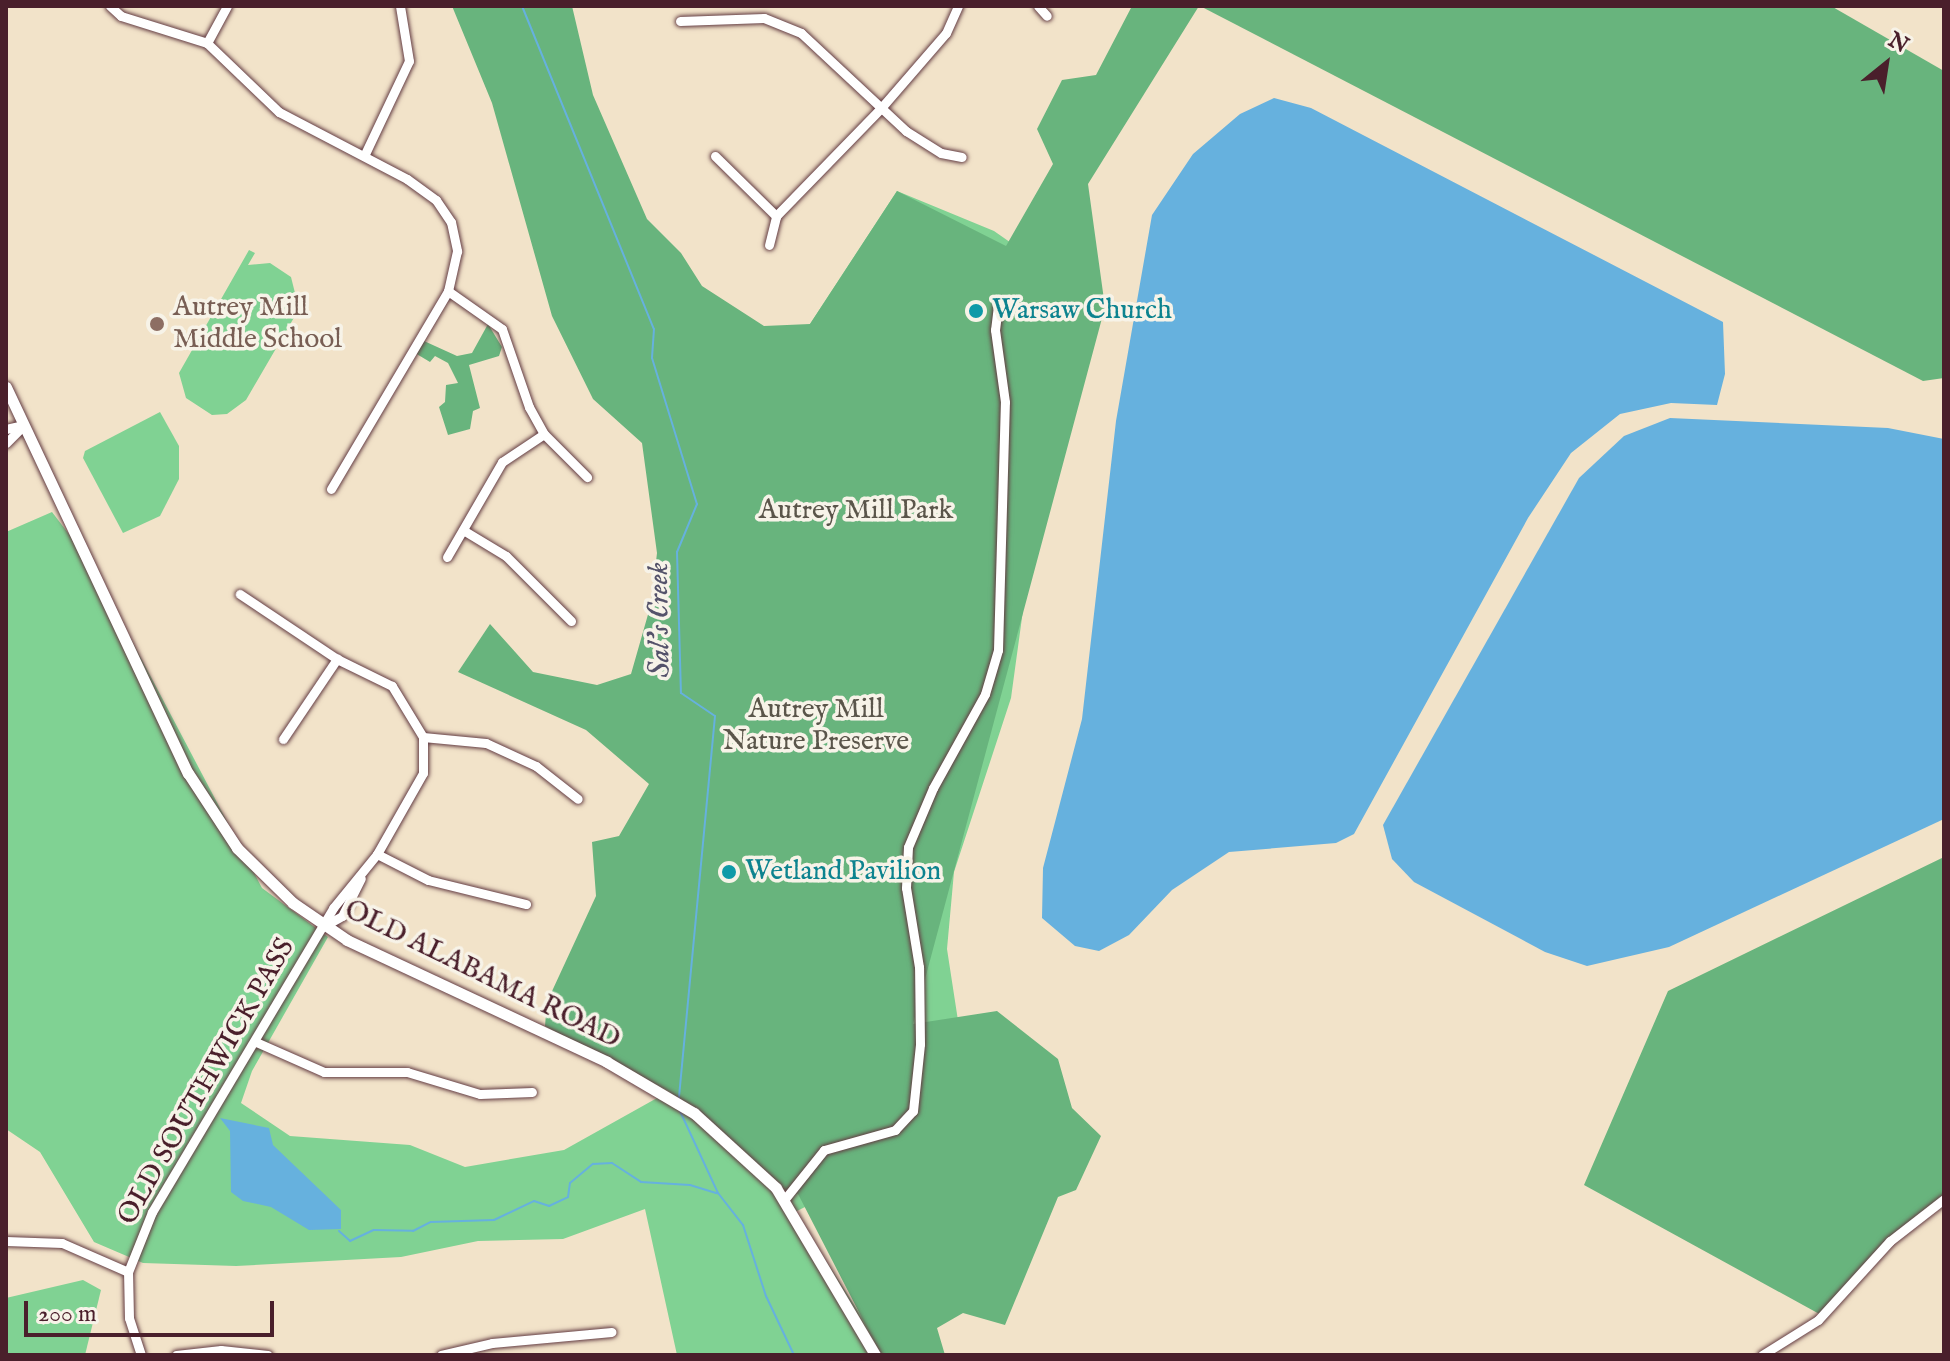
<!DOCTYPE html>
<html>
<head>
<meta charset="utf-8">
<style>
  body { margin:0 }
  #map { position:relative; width:1950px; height:1361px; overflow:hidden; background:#f2e3c9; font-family:"IM FELL English",serif }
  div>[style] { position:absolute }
  .green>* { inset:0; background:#80d293 }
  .forest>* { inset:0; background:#68b47d }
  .water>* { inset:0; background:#66b1de }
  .stream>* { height:2px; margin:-1px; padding:0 1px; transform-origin:1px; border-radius:1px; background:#66b1de }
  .roads { filter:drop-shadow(0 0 2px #633c43) drop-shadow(0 0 2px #633c43) }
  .minor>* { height:9px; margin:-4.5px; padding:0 4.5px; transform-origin:4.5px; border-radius:4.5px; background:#fff }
  .major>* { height:11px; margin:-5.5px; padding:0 5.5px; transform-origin:5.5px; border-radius:5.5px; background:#fff }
  .dots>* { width:22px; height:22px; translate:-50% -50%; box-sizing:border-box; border:4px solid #f7f3e8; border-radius:50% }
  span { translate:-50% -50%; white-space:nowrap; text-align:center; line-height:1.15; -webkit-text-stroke:7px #f7f3e8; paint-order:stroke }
  .education-label { font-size:28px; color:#785e54 }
  .left { translate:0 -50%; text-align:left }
  .culture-label { font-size:28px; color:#0d838f }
  .park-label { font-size:28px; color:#5a554a }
  .street-label { font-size:28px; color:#4a1f2b }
  .water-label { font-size:30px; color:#54526a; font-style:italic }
  .frame { position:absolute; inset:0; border:8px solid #4a1f2b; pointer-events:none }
  .north { position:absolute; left:1846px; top:24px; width:80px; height:80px; -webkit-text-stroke:6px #f7f3e8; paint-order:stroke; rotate:30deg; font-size:22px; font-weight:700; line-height:32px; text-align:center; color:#4a1f2b }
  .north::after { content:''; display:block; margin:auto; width:28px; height:36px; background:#4a1f2b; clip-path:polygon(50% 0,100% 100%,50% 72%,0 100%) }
  .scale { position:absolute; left:24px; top:1301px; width:250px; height:36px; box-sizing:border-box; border:4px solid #4a1f2b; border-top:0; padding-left:10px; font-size:24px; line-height:28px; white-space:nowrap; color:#4a1f2b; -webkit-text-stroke:6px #f7f3e8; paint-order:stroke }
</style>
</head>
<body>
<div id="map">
  <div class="green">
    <div style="clip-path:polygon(897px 191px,994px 231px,1024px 252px,1027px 581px,1011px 698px,954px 872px,947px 949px,961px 1040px,923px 1148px,795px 1212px,867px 1325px,880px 1355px,677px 1355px,645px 1209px,563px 1239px,478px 1241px,401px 1257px,236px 1266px,143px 1263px,94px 1242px,40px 1152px,6px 1129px,6px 532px,52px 512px,91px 563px,262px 888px,328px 937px,252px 1071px,241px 1103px,290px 1136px,410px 1145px,465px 1167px,564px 1150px,666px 1093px,545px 1026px,693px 716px,810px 324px)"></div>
    <div style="clip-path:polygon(249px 250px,255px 253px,248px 265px,270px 263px,291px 277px,299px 309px,246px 400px,227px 414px,212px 415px,186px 398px,179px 373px)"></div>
    <div style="clip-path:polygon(160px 412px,179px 446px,179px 479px,160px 516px,123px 533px,83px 458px,85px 451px)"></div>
    <div style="clip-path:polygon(83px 1280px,101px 1290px,85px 1355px,6px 1355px,6px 1298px)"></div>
  </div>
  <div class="forest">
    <div style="clip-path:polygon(452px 6px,572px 6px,593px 95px,647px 219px,681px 253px,702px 286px,764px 326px,810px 324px,897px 191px,1006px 246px,1053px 164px,1037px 129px,1062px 80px,1096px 75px,1132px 6px,1199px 6px,1088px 184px,1105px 307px,913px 1024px,997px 1011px,1058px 1059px,1072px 1108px,1101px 1136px,1076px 1190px,1058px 1197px,1005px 1325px,963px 1313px,937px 1328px,945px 1355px,881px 1355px,798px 1194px,776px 1187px,669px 1091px,545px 1026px,547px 1002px,596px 896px,592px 842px,619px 836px,649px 784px,586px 730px,458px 672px,490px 624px,533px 672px,597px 685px,631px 674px,651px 604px,657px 553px,642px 443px,593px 399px,552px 316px,492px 103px)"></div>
    <div style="clip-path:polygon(1200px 6px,1831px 6px,1944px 71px,1944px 378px,1923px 381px)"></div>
    <div style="clip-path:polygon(488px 324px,502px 347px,499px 356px,469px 365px,480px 408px,473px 411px,470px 429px,448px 435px,439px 407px,445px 402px,446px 385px,458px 383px,448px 363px,435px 356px,430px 362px,415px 353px,424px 341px,457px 356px,472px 353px)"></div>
    <div style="clip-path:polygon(1944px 857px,1944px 1204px,1878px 1253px,1823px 1316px,1584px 1185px,1668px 991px)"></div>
  </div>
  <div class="water">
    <div style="clip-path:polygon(1274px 98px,1311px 108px,1723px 322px,1725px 374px,1717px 405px,1671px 403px,1620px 414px,1571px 453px,1528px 518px,1354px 834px,1336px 843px,1229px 852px,1172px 890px,1129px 935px,1099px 951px,1075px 946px,1042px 918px,1043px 868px,1082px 719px,1116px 421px,1152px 215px,1193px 154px,1240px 114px)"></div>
    <div style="clip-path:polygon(1670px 418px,1888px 428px,1944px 439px,1944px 819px,1669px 947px,1587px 966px,1545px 952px,1414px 882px,1392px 859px,1383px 825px,1579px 478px,1624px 436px)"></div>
    <div style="clip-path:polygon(220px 1118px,269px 1128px,273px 1145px,341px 1210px,341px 1229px,309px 1230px,271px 1207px,243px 1201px,231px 1192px,230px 1131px)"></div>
  </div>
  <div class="stream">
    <div style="left:522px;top:6px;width:349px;rotate:67.8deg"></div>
    <div style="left:654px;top:329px;width:29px;rotate:94deg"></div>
    <div style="left:652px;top:358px;width:153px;rotate:72.9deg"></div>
    <div style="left:697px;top:504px;width:52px;rotate:112.6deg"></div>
    <div style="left:677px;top:552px;width:141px;rotate:88.4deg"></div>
    <div style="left:681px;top:693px;width:41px;rotate:34.1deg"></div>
    <div style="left:715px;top:716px;width:385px;rotate:95.4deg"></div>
    <div style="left:679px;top:1109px;width:93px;rotate:65.1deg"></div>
    <div style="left:718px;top:1193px;width:41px;rotate:52deg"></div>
    <div style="left:743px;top:1225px;width:75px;rotate:72.1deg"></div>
    <div style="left:766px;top:1296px;width:65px;rotate:64.6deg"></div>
    <div style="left:339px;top:1231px;width:15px;rotate:42deg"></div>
    <div style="left:350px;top:1241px;width:26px;rotate:-25deg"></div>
    <div style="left:374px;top:1230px;width:39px;rotate:1deg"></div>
    <div style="left:413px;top:1231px;width:20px;rotate:-27deg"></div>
    <div style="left:431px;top:1222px;width:63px;rotate:-1.8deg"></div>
    <div style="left:494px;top:1220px;width:44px;rotate:-25.4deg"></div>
    <div style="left:534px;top:1201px;width:16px;rotate:18deg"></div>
    <div style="left:549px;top:1206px;width:21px;rotate:-25deg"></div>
    <div style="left:568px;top:1197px;width:14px;rotate:-82deg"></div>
    <div style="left:570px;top:1183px;width:30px;rotate:-40deg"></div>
    <div style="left:593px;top:1164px;width:19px;rotate:-3deg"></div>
    <div style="left:612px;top:1163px;width:35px;rotate:33deg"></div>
    <div style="left:641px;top:1182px;width:49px;rotate:3.5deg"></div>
    <div style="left:690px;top:1185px;width:28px;rotate:17deg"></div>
  </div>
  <div class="roads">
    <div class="minor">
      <div style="left:110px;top:6px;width:15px;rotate:42deg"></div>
      <div style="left:121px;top:16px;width:90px;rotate:17.4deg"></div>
      <div style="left:207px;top:43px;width:100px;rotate:43.8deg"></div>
      <div style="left:279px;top:112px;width:144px;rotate:27.6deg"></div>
      <div style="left:407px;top:179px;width:36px;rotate:36deg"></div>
      <div style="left:436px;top:200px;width:27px;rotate:56deg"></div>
      <div style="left:451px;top:222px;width:30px;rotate:78deg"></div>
      <div style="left:457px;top:251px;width:41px;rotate:102.7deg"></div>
      <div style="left:448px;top:291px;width:230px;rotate:120.6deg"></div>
      <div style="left:1038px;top:6px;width:13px;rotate:48deg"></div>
      <div style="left:680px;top:21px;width:84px;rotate:-2deg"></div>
      <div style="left:764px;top:18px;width:40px;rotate:22deg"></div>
      <div style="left:801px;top:33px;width:144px;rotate:43deg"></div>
      <div style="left:906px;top:131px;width:41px;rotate:32.2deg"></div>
      <div style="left:941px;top:153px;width:21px;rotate:11deg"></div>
      <div style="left:207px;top:43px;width:42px;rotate:-61.6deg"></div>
      <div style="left:364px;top:156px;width:105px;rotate:-64.7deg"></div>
      <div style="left:409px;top:61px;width:56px;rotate:-99.3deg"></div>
      <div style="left:715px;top:156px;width:86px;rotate:44.5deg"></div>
      <div style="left:769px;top:245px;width:30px;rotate:-76deg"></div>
      <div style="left:776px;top:216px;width:151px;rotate:-45.8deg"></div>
      <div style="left:881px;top:108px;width:99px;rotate:-49.1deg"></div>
      <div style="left:946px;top:33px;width:30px;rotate:-66deg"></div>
      <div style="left:448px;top:291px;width:66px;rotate:35.1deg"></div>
      <div style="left:502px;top:329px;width:83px;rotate:70.9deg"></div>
      <div style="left:529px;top:407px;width:31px;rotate:61deg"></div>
      <div style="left:544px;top:434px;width:61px;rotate:45deg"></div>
      <div style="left:6px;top:429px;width:18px;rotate:-13deg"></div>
      <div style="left:6px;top:443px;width:25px;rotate:-45deg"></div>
      <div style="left:463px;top:530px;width:50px;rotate:31.2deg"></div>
      <div style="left:506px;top:556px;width:92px;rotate:45deg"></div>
      <div style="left:447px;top:557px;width:110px;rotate:-59.9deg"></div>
      <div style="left:502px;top:462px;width:50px;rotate:-33.7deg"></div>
      <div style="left:423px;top:737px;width:63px;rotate:5.4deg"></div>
      <div style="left:486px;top:743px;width:55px;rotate:24.7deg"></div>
      <div style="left:536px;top:766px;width:53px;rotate:38.2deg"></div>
      <div style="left:283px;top:739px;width:97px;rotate:-56deg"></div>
      <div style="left:377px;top:854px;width:57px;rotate:27deg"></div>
      <div style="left:428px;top:880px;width:101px;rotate:13.8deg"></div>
      <div style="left:324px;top:926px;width:21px;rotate:-29deg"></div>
      <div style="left:342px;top:916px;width:42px;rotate:-63.4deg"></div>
      <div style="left:256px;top:1042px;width:74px;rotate:23.8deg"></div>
      <div style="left:324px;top:1072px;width:83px"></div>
      <div style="left:407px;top:1072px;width:76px;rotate:16.8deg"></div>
      <div style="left:480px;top:1094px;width:52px;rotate:-2.2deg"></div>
      <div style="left:784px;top:1200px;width:64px;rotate:-51.3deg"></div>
      <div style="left:824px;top:1150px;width:74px;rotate:-15.7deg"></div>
      <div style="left:895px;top:1130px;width:26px;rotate:-47deg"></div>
      <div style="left:913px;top:1111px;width:67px;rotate:-84deg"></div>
      <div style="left:920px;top:1044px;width:77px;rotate:-90.7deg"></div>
      <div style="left:919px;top:967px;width:80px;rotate:-99.3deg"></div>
      <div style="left:906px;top:888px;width:41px;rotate:-87.2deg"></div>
      <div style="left:908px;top:847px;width:64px;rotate:-67deg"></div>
      <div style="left:933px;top:788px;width:107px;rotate:-61deg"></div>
      <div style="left:985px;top:694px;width:46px;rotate:-73.5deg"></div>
      <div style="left:998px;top:650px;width:248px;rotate:-88.4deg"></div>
      <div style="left:1005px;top:402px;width:73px;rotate:-97.9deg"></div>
      <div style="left:995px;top:330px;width:26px;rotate:-83deg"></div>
      <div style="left:6px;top:1241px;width:56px;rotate:2deg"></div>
      <div style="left:62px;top:1243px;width:72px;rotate:23.7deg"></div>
      <div style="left:141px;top:1355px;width:39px;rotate:-108deg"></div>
      <div style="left:129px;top:1318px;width:46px;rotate:-91.2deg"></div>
      <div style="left:128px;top:1272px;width:65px;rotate:-68.2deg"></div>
      <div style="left:152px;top:1212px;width:354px;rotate:-59.2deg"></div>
      <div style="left:333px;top:908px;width:70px;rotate:-50.8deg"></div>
      <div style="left:377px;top:854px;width:93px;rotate:-60.4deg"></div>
      <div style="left:423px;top:773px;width:36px;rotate:-90deg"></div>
      <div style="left:423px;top:737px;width:60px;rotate:-121.3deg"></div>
      <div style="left:392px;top:686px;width:61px;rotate:-153.9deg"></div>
      <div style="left:337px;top:659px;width:117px;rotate:-146.2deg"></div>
      <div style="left:176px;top:1355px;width:45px;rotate:-6.3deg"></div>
      <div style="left:221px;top:1350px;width:47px;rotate:6.1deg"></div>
      <div style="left:441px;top:1355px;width:52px;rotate:-13.2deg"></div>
      <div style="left:492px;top:1343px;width:120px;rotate:-5.3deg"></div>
      <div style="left:1762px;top:1355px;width:66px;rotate:-32deg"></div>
      <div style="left:1818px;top:1320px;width:107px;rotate:-47.7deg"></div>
      <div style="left:1890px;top:1241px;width:68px;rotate:-37.9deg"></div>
    </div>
    <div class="major">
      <div style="left:6px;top:387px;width:427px;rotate:64.8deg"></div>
      <div style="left:188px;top:773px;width:90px;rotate:56.8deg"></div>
      <div style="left:237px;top:848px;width:78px;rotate:44.5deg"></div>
      <div style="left:293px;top:903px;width:65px;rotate:34.4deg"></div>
      <div style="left:347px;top:940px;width:287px;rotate:25.1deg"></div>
      <div style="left:607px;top:1062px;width:101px;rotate:30.4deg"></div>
      <div style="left:694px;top:1113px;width:111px;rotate:42.4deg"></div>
      <div style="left:776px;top:1188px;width:194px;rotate:59.3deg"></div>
    </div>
  </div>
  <div class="dots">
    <div style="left:976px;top:311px;background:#0f9aa8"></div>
    <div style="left:157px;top:324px;background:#8d6e63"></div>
    <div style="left:729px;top:872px;background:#0f9aa8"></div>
  </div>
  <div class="education-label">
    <span class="left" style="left:173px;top:324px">Autrey Mill<br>Middle School</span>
  </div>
  <div class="culture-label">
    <span class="left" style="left:992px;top:311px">Warsaw Church</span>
    <span class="left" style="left:745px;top:872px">Wetland Pavilion</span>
  </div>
  <div class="park-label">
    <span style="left:856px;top:511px">Autrey Mill Park</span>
    <span style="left:816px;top:726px">Autrey Mill<br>Nature Preserve</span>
  </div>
  <div class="street-label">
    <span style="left:482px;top:975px;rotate:26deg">OLD ALABAMA ROAD</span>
    <span style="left:207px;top:1082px;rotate:-60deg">OLD SOUTHWICK PASS</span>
  </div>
  <div class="water-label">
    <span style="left:660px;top:620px;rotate:-91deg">Sal's Creek</span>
  </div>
  <div class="frame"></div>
  <div class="north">N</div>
  <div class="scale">200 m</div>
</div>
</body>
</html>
